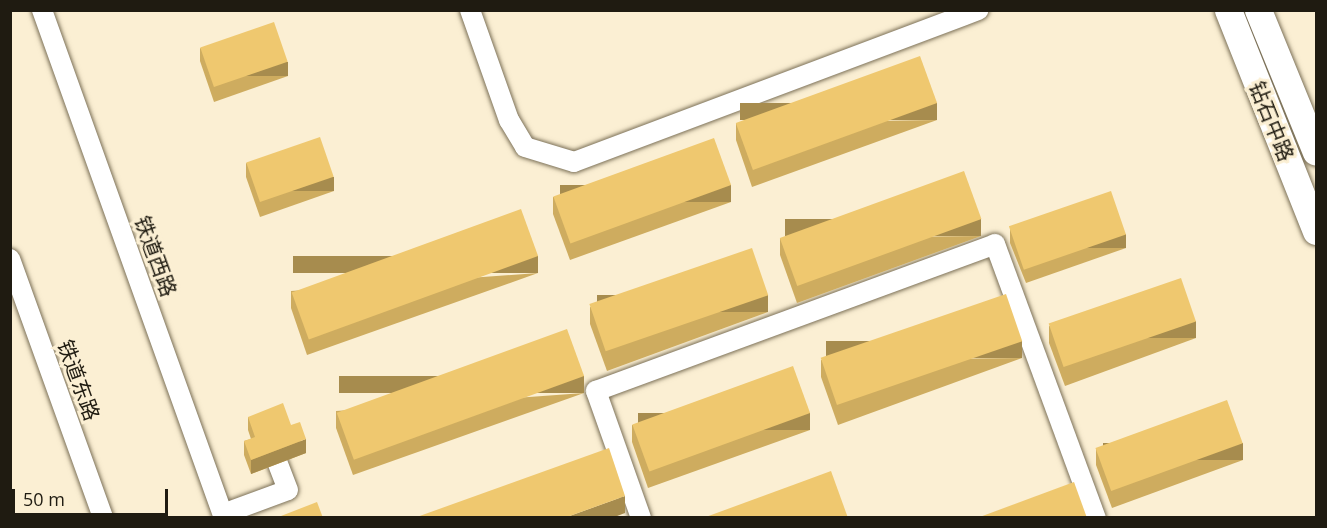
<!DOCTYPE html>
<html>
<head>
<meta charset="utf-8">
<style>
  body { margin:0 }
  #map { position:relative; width:1327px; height:528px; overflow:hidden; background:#fbefd3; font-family:"Open Sans","Noto Sans SC",sans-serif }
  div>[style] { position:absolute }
  .roads { filter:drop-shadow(0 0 2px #7c7158) drop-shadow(0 0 2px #7c7158) }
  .minor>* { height:20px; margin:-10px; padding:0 10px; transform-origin:10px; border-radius:10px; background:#fff }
  .secondary>* { height:27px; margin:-13.5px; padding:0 13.5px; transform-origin:13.5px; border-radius:13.5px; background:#fff }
  .wall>* { inset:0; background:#ceac5f }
  .shaded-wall>* { inset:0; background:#a78c4e; transform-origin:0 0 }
  .building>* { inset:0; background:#efc86f; transform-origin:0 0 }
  span { translate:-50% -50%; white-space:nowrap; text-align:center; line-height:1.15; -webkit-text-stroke:6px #fbefd3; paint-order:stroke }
  .street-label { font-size:21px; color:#1f1b11 }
  .frame { position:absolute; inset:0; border:12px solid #1f1b11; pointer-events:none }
  .scale { position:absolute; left:12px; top:489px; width:156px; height:27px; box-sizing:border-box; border:3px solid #1f1b11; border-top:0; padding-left:8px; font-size:18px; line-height:21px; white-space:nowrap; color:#1f1b11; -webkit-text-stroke:4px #fbefd3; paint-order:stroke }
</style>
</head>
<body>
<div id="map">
  <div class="roads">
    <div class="minor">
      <div style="left:42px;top:10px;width:540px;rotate:70.29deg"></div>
      <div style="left:470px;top:10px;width:117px;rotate:70.5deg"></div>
      <div style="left:509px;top:120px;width:31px;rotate:59deg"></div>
      <div style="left:525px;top:147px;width:51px;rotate:17deg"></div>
      <div style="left:574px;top:162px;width:432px;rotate:-20.6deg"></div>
      <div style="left:10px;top:259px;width:275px;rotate:70.2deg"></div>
      <div style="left:223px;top:514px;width:69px;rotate:-20.3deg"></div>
      <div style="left:288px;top:490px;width:28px;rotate:-111deg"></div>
      <div style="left:641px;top:518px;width:135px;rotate:-109.5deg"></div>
      <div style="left:596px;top:391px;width:425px;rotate:-20.2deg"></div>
      <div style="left:995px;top:244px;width:292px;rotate:69.8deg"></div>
    </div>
    <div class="secondary">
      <div style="left:1228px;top:10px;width:238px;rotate:68.3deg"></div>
      <div style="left:1258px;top:10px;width:153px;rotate:67.8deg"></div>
    </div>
  </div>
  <div class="wall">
    <div style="clip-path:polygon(200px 48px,288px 76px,214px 102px,200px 61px)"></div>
    <div style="clip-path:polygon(937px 120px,752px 187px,736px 140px,736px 123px)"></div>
    <div style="clip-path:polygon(246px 163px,334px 191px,260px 217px,246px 177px)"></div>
    <div style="clip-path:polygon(553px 197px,731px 202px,570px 260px,553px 214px)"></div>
    <div style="clip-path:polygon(1010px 229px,1126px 248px,1026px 283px,1010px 243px)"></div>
    <div style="clip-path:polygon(981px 236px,797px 303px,780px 255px,780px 238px)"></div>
    <div style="clip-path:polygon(538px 273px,307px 355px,291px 308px,291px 291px)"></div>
    <div style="clip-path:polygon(590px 307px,768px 312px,607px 371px,590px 324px)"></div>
    <div style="clip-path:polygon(1049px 326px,1196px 338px,1065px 386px,1049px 343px)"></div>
    <div style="clip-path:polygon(1022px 358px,838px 425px,821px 377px,821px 360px)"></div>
    <div style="clip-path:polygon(584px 393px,353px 475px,336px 428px,336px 411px)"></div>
    <div style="clip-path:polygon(248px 417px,291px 425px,306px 453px,251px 474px,244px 455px,244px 441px,251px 439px,248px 430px)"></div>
    <div style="clip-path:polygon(632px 425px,810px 430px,648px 488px,632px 442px)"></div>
    <div style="clip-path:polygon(1096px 448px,1243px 460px,1112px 508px,1096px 465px)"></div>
  </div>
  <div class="shaded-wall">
    <div style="left:288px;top:62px;width:14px;height:78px;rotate:90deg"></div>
    <div style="left:937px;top:103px;width:17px;height:197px;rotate:90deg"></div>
    <div style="left:334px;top:177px;width:14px;height:78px;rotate:90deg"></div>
    <div style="left:731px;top:185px;width:17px;height:171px;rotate:90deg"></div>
    <div style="left:981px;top:219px;width:17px;height:196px;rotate:90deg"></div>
    <div style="left:1126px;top:234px;width:14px;height:106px;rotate:90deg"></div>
    <div style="left:538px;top:256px;width:17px;height:245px;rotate:90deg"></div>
    <div style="left:768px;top:295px;width:17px;height:171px;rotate:90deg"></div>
    <div style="left:1196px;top:321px;width:17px;height:140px;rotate:90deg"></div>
    <div style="left:1022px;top:341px;width:17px;height:196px;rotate:90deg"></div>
    <div style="left:584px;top:376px;width:17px;height:245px;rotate:90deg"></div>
    <div style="left:810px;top:413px;width:17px;height:172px;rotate:90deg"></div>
    <div style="clip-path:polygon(306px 439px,306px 453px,251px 474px,251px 460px)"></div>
    <div style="left:1243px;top:443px;width:17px;height:140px;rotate:90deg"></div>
    <div style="clip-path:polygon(625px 496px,625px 513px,612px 518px,564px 518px)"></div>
  </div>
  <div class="building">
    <div style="left:274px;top:22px;width:42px;height:78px;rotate:71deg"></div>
    <div style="left:920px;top:56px;width:50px;height:196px;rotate:70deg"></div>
    <div style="left:320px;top:137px;width:42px;height:78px;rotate:71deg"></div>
    <div style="left:714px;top:138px;width:50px;height:171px;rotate:70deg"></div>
    <div style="left:964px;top:171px;width:51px;height:196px;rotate:70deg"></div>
    <div style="left:1111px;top:191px;width:46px;height:108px;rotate:71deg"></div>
    <div style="left:521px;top:209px;width:50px;height:244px;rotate:70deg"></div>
    <div style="left:752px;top:248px;width:50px;height:172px;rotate:71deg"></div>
    <div style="left:1181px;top:278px;width:46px;height:140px;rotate:71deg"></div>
    <div style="left:1006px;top:294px;width:50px;height:196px;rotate:71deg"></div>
    <div style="left:567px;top:329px;width:50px;height:245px;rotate:70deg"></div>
    <div style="left:793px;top:366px;width:50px;height:171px;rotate:70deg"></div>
    <div style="left:1227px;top:400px;width:46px;height:140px;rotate:70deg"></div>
    <div style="clip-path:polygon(283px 403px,291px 425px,300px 422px,306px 439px,251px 460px,244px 441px,255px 437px,248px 417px)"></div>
    <div style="clip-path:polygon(609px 448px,625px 496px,564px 518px,414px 518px)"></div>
    <div style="clip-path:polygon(831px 471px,848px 518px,703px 518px)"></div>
    <div style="clip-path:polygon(1074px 482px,1087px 518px,977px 518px)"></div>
    <div style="clip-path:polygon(317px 502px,323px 518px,282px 518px,281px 516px)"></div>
  </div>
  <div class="street-label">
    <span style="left:1272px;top:121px;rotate:68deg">钻石中路</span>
    <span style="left:156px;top:256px;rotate:70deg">铁道西路</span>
    <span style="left:79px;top:380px;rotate:70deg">铁道东路</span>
  </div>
  <div class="frame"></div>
  <div class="scale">50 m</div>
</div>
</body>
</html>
